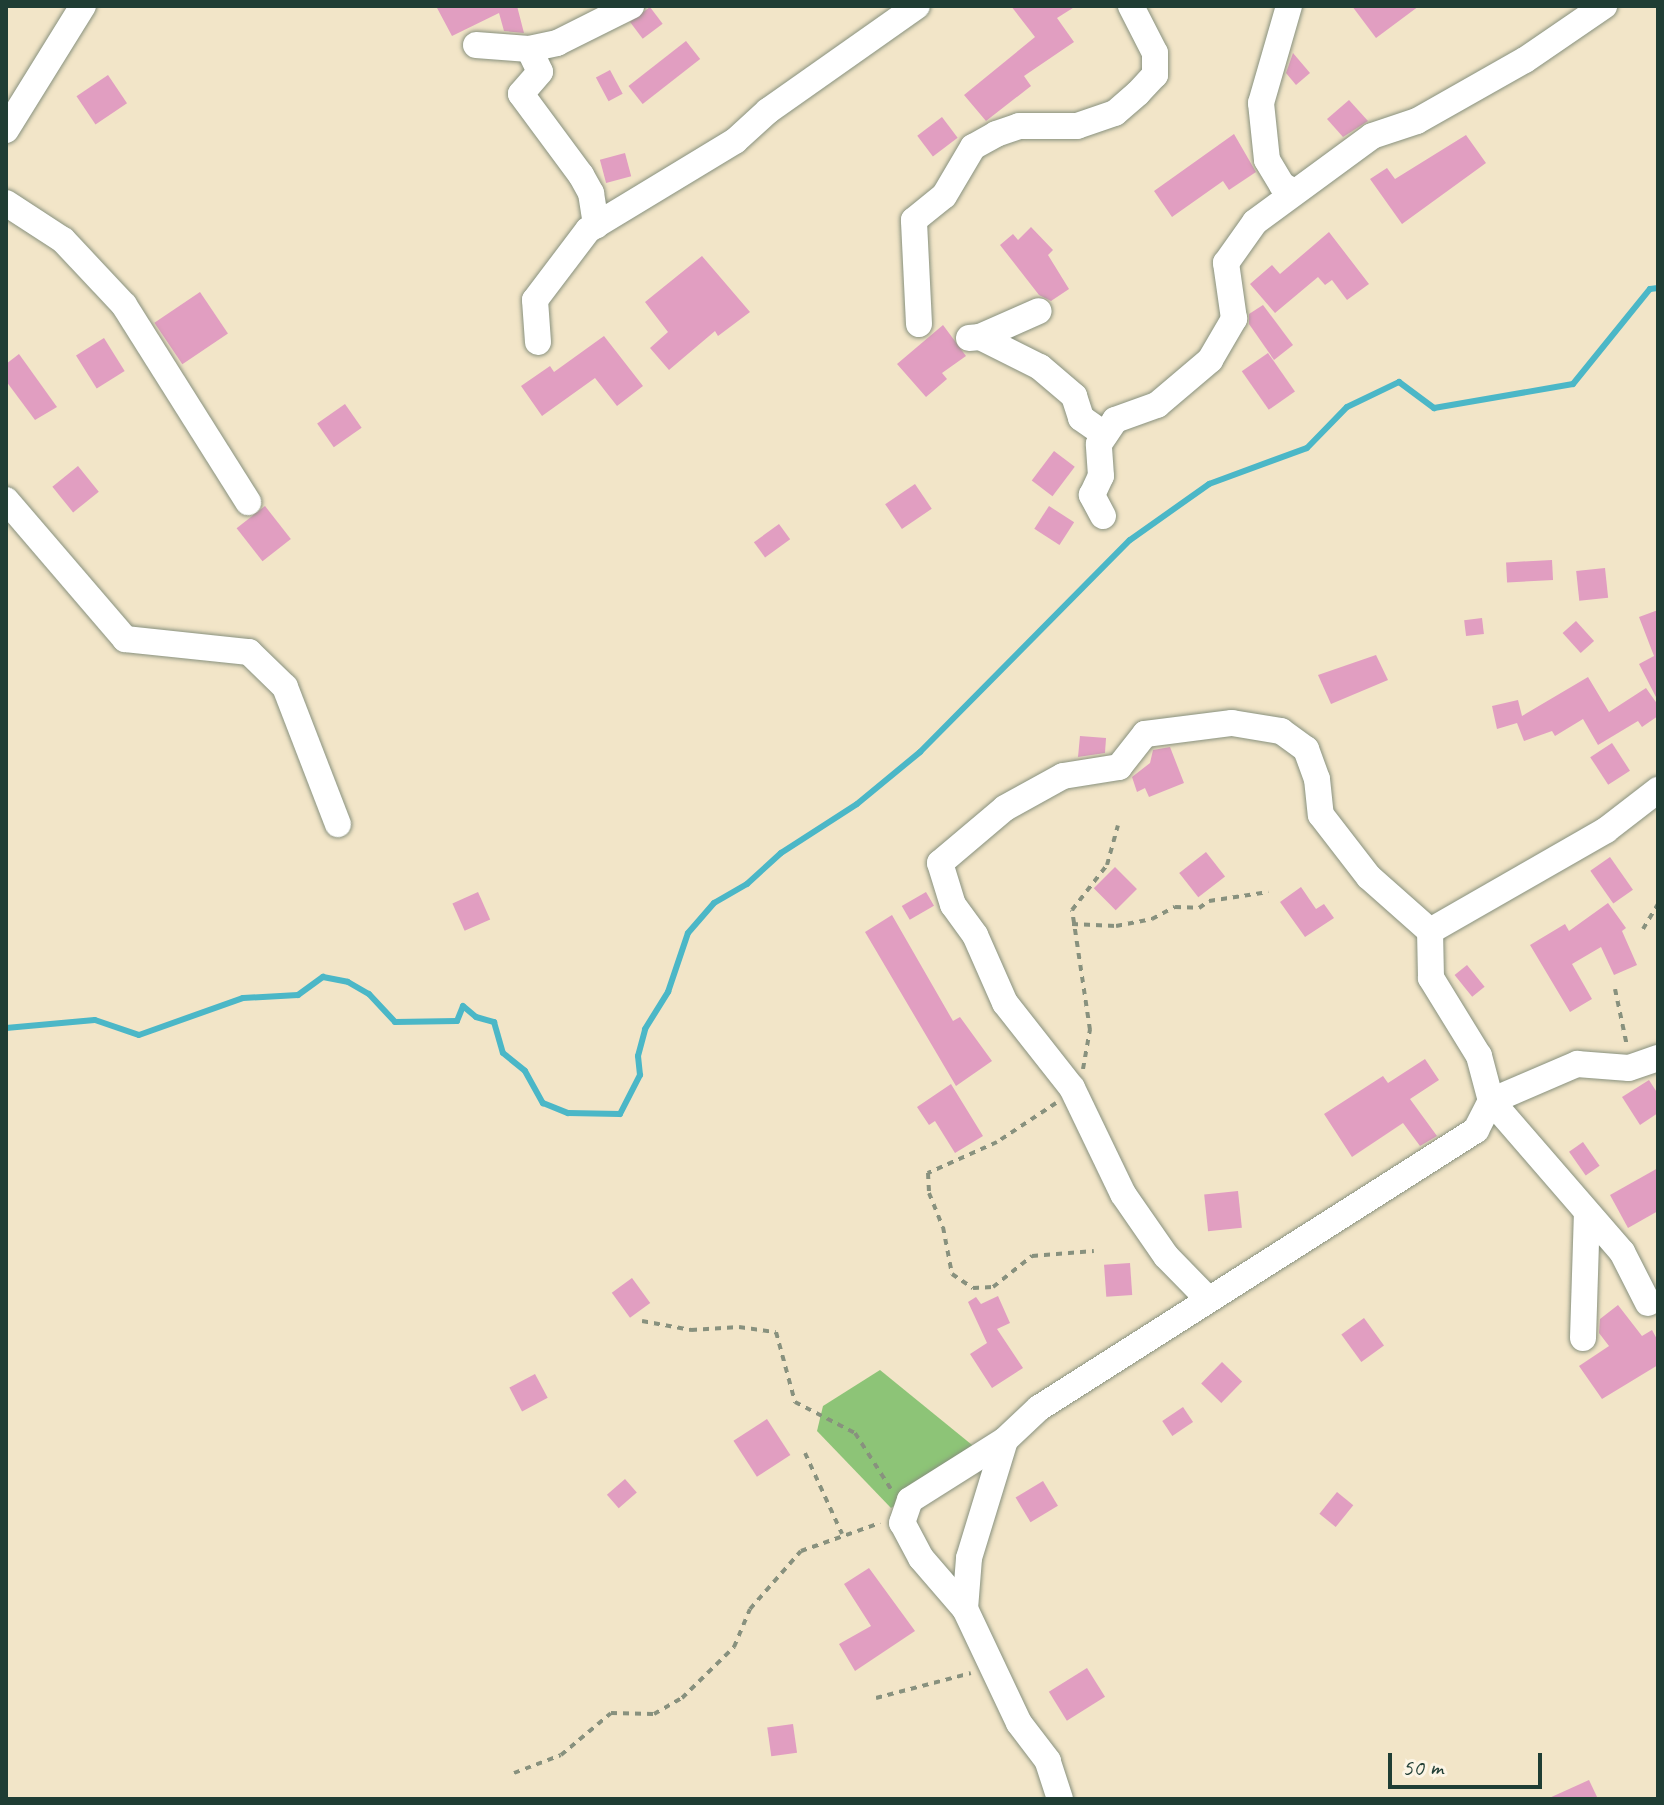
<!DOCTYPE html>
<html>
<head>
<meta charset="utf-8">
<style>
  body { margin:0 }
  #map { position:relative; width:1664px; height:1805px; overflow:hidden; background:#f2e5c8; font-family:Caveat,sans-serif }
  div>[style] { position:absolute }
  .green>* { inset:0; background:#8dc477 }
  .stream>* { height:6px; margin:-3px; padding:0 3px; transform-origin:3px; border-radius:3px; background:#4bb7c7 }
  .building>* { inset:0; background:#e19ec1; transform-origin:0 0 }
  .path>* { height:4px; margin-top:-2px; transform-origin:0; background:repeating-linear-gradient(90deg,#88917e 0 6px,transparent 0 12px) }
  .roads { filter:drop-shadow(0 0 2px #88917e) drop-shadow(0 0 2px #88917e) }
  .minor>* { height:26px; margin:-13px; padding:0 13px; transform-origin:13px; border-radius:13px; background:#fff }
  span { translate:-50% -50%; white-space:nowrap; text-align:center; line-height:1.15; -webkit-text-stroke:8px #fcf5e5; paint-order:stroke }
  .frame { position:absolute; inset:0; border:8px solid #1f3d34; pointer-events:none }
  .scale { position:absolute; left:1388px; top:1753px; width:154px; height:36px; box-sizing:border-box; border:4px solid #1f3d34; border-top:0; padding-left:10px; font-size:24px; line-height:28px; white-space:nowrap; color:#1f3d34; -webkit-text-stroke:6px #fcf5e5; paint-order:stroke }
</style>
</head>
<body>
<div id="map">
  <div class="green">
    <div style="clip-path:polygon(880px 1370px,977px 1449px,891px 1508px,817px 1431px,823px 1406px)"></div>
  </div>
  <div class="stream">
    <div style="left:6px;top:1028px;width:89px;rotate:-5.1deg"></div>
    <div style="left:95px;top:1020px;width:46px;rotate:18.8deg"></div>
    <div style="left:139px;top:1035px;width:110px;rotate:-19.6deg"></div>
    <div style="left:243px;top:998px;width:55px;rotate:-3.1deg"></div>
    <div style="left:298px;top:995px;width:31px;rotate:-36deg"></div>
    <div style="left:323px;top:977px;width:25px;rotate:11deg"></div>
    <div style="left:348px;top:982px;width:24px;rotate:30deg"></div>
    <div style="left:369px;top:994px;width:38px;rotate:47deg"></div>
    <div style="left:395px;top:1022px;width:62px;rotate:-0.9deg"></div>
    <div style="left:457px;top:1021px;width:16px;rotate:-68deg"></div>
    <div style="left:463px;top:1006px;width:17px;rotate:40deg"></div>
    <div style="left:476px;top:1017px;width:19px;rotate:16deg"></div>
    <div style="left:494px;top:1022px;width:32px;rotate:74deg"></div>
    <div style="left:503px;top:1053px;width:28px;rotate:39deg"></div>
    <div style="left:525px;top:1071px;width:37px;rotate:61deg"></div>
    <div style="left:543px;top:1103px;width:27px;rotate:22deg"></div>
    <div style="left:568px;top:1113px;width:52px;rotate:1.1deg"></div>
    <div style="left:620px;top:1114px;width:44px;rotate:-62.9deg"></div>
    <div style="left:640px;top:1075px;width:19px;rotate:-96deg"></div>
    <div style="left:638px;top:1056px;width:28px;rotate:-75deg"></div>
    <div style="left:645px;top:1029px;width:44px;rotate:-58.1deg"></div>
    <div style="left:668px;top:992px;width:62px;rotate:-71.3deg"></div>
    <div style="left:688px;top:933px;width:40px;rotate:-49deg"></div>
    <div style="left:714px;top:903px;width:38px;rotate:-30deg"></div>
    <div style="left:747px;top:884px;width:46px;rotate:-42.4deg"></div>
    <div style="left:781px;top:853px;width:90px;rotate:-32.8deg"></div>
    <div style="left:857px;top:804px;width:82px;rotate:-39.5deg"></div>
    <div style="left:920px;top:752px;width:298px;rotate:-45.3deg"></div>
    <div style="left:1130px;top:540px;width:97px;rotate:-35.3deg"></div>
    <div style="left:1209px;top:484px;width:104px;rotate:-20.2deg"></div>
    <div style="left:1307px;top:448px;width:57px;rotate:-45.7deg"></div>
    <div style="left:1347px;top:407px;width:58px;rotate:-25.7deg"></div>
    <div style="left:1399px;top:382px;width:44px;rotate:36.6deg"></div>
    <div style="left:1434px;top:408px;width:141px;rotate:-9.8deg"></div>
    <div style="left:1573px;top:384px;width:122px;rotate:-51deg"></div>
    <div style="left:1650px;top:289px;width:8px;rotate:-7deg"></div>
  </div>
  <div class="building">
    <div style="clip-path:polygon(436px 6px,517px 6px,524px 33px,504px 31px,499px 13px,452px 36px)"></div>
    <div style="clip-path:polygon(1011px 6px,1076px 6px,1057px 18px,1074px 42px,1024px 76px,1031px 86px,986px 121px,964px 95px,1035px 37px)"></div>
    <div style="clip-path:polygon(1352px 6px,1419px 6px,1376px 38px)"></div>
    <div style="left:650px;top:7px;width:21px;height:25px;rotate:53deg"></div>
    <div style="left:686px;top:41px;width:23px;height:73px;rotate:52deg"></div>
    <div style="clip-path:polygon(1293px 53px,1310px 73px,1296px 85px,1286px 73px)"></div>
    <div style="left:610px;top:70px;width:27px;height:16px;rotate:62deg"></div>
    <div style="left:108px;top:75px;width:34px;height:38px;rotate:56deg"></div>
    <div style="clip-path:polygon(1349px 100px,1368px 121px,1343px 137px,1327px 119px)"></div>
    <div style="left:942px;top:117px;width:26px;height:31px;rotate:53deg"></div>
    <div style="clip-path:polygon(1234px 134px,1256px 172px,1229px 190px,1223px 181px,1172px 217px,1154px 191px)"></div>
    <div style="clip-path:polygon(1466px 135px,1486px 163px,1402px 224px,1370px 179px,1387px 168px,1395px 179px)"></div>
    <div style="left:625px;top:153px;width:24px;height:26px;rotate:75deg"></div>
    <div style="clip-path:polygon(1031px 227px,1053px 250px,1048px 255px,1069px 289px,1051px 301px,1039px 295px,1000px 245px,1013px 234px,1018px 240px)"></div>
    <div style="clip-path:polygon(1329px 232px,1369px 284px,1347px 300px,1332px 280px,1325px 285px,1318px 277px,1275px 313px,1250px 284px,1272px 265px,1280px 274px)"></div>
    <div style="clip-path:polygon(702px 256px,750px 312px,718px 336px,715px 331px,669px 370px,650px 348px,668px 332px,645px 302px)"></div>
    <div style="left:200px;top:292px;width:50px;height:55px;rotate:56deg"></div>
    <div style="clip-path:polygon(1263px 305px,1293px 345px,1274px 360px,1249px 324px,1249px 314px)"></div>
    <div style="clip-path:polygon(943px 325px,966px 356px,942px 373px,947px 379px,926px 397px,897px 364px)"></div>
    <div style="clip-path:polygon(604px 336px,643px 386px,617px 406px,595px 378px,542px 416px,521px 386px,550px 366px,554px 372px)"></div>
    <div style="left:104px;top:338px;width:39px;height:33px;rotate:58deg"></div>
    <div style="left:1268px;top:353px;width:47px;height:32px;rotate:55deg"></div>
    <div style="clip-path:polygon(19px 354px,57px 407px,35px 420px,6px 381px,6px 364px)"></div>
    <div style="left:345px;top:404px;width:29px;height:34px;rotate:55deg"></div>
    <div style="left:1054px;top:451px;width:26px;height:37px;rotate:37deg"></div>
    <div style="left:78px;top:466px;width:33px;height:33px;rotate:51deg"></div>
    <div style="left:915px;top:484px;width:30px;height:36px;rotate:56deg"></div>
    <div style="left:265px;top:506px;width:42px;height:36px;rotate:52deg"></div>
    <div style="left:1049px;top:506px;width:30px;height:27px;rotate:33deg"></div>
    <div style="left:779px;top:524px;width:19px;height:31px;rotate:54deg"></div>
    <div style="left:1552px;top:560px;width:20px;height:46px;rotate:87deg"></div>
    <div style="left:1605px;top:568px;width:30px;height:29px;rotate:84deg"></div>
    <div style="clip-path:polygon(1658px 610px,1658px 701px,1639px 664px,1654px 656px,1639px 617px)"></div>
    <div style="left:1482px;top:618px;width:16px;height:18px;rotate:83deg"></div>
    <div style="left:1576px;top:621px;width:27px;height:18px;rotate:48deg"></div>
    <div style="clip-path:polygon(1376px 655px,1388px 680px,1331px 704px,1318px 675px)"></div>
    <div style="clip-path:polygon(1588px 677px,1609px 712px,1646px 688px,1658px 705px,1658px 716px,1642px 727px,1638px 721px,1598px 745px,1583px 719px,1555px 736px,1552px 731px,1524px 741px,1517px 723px,1497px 729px,1492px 706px,1518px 700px,1522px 716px)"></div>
    <div style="clip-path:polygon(1080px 736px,1106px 738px,1105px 753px,1078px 757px)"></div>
    <div style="left:1612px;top:743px;width:33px;height:26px;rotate:57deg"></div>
    <div style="clip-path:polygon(1170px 747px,1184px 783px,1149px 797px,1145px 788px,1137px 792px,1132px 777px,1150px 763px,1153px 750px)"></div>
    <div style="left:1206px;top:852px;width:31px;height:34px;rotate:52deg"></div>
    <div style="left:1610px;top:857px;width:40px;height:24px;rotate:55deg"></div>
    <div style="left:1115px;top:867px;width:31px;height:30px;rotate:45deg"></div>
    <div style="clip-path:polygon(1301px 887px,1316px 909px,1324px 904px,1334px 918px,1305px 937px,1280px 902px)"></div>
    <div style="left:478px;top:892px;width:30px;height:28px;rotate:66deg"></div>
    <div style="left:926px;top:892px;width:16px;height:28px;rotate:60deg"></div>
    <div style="clip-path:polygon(1608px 903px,1626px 928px,1622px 931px,1637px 965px,1614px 975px,1601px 947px,1572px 964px,1592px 999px,1570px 1012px,1530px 945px,1565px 924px,1569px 931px)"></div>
    <div style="clip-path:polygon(892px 915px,953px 1021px,960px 1017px,992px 1061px,956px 1086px,865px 932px)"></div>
    <div style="left:1467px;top:965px;width:28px;height:16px;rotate:51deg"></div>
    <div style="clip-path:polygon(1425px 1059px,1439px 1080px,1410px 1099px,1437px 1136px,1420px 1146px,1403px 1123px,1352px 1157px,1324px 1114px,1383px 1076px,1388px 1083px)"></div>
    <div style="clip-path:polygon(1649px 1080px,1658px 1094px,1658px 1113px,1640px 1125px,1622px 1097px)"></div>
    <div style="clip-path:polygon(951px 1084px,983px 1136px,955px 1153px,935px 1121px,929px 1125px,917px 1107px)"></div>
    <div style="left:1583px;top:1142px;width:29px;height:17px;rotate:55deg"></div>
    <div style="clip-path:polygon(1658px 1168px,1658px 1211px,1628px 1228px,1610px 1195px)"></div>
    <div style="left:1238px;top:1191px;width:37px;height:34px;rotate:84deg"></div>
    <div style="left:1130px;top:1263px;width:32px;height:26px;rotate:86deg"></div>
    <div style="left:632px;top:1278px;width:31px;height:25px;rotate:54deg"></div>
    <div style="clip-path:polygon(998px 1296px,1010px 1323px,997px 1329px,1023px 1368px,992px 1388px,970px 1354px,987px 1343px,968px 1302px,976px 1297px,981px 1304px)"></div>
    <div style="clip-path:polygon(1618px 1305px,1642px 1336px,1652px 1330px,1658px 1341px,1658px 1365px,1602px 1399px,1579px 1366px,1609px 1346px,1599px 1333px,1600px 1319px)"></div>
    <div style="left:1364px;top:1318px;width:34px;height:28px;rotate:54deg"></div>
    <div style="left:1222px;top:1362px;width:28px;height:30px;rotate:44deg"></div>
    <div style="left:535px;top:1374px;width:27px;height:29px;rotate:62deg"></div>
    <div style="left:1183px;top:1407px;width:18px;height:25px;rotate:56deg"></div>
    <div style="left:767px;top:1419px;width:43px;height:40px;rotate:57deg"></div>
    <div style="left:625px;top:1479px;width:18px;height:24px;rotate:49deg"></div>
    <div style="left:1043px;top:1481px;width:29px;height:32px;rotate:59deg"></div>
    <div style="left:1337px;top:1492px;width:21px;height:28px;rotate:39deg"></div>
    <div style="clip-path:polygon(869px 1568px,915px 1631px,855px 1671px,839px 1644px,871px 1626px,844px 1584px)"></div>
    <div style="left:1087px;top:1668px;width:34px;height:45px;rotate:58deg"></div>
    <div style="left:793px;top:1724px;width:29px;height:26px;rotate:82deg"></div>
    <div style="clip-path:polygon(1589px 1780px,1598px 1799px,1547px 1799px)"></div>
  </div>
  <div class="path">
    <div style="left:1072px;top:924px;width:44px;rotate:2.6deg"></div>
    <div style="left:1116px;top:926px;width:37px;rotate:-11deg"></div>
    <div style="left:1152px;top:919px;width:26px;rotate:-28deg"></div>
    <div style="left:1175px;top:907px;width:24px;rotate:2deg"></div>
    <div style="left:1199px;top:908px;width:12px;rotate:-35deg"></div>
    <div style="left:1209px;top:901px;width:60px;rotate:-8.7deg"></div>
    <div style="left:1643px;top:929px;width:29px;rotate:-59deg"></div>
    <div style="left:1615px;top:989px;width:58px;rotate:78.1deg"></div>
    <div style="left:1083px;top:1069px;width:40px;rotate:-80deg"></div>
    <div style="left:1090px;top:1030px;width:121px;rotate:-98.5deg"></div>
    <div style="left:1072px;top:910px;width:57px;rotate:-52.1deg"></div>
    <div style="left:1107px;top:865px;width:41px;rotate:-74.6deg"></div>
    <div style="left:1056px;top:1103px;width:71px;rotate:146.5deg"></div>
    <div style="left:997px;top:1142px;width:76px;rotate:155.8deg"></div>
    <div style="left:928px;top:1173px;width:20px;rotate:87deg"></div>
    <div style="left:929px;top:1193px;width:37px;rotate:68deg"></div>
    <div style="left:943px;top:1227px;width:48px;rotate:79.2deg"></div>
    <div style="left:952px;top:1274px;width:25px;rotate:34deg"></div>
    <div style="left:973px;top:1288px;width:20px;rotate:-3deg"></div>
    <div style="left:993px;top:1287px;width:50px;rotate:-38.5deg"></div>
    <div style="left:1032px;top:1256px;width:62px;rotate:-4.6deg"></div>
    <div style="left:642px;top:1321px;width:50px;rotate:10.4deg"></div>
    <div style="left:691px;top:1330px;width:48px;rotate:-3.6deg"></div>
    <div style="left:739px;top:1327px;width:37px;rotate:8deg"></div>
    <div style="left:776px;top:1332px;width:73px;rotate:74.8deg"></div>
    <div style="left:795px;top:1402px;width:68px;rotate:27.3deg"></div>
    <div style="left:855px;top:1433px;width:67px;rotate:57.3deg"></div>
    <div style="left:805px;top:1453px;width:89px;rotate:65.4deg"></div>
    <div style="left:876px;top:1698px;width:98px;rotate:-14.7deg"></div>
    <div style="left:514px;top:1773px;width:50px;rotate:-21deg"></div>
    <div style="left:561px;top:1755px;width:65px;rotate:-40deg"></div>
    <div style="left:611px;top:1713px;width:43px;rotate:1.3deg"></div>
    <div style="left:654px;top:1714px;width:32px;rotate:-30deg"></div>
    <div style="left:682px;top:1698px;width:73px;rotate:-44.4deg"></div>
    <div style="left:734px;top:1647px;width:41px;rotate:-67.2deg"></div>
    <div style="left:750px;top:1609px;width:77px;rotate:-48.7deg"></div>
    <div style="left:801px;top:1551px;width:84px;rotate:-19.5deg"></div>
  </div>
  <div class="roads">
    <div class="minor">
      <div style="left:1289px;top:6px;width:101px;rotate:106.1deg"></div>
      <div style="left:1261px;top:103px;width:57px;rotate:84deg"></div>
      <div style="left:1267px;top:160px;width:29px;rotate:59deg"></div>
      <div style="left:1282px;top:185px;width:14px;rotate:30deg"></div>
      <div style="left:476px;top:45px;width:53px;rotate:4.3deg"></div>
      <div style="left:529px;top:49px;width:25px;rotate:64deg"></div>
      <div style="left:540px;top:72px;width:29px;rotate:131deg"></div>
      <div style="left:521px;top:94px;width:101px;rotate:53.5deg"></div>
      <div style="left:581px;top:175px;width:21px;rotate:61deg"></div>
      <div style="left:591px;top:193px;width:33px;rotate:81deg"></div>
      <div style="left:529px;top:49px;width:29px;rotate:-12deg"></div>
      <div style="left:557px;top:43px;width:83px;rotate:-26.6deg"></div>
      <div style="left:6px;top:130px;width:146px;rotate:-58.2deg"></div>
      <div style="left:6px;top:203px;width:68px;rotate:33deg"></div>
      <div style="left:63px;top:240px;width:89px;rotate:46.8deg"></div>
      <div style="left:124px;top:305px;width:233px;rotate:57.8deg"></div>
      <div style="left:919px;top:324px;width:104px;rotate:-92.8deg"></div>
      <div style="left:914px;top:220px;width:38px;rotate:-39deg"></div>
      <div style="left:944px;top:196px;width:57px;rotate:-59.4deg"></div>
      <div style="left:973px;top:147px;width:26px;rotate:-29deg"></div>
      <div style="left:996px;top:134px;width:24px;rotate:-19deg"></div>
      <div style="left:1019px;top:126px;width:58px"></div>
      <div style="left:1077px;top:126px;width:40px;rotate:-18.9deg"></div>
      <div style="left:1115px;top:113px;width:30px;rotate:-41deg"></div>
      <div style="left:1138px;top:93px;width:25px;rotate:-47deg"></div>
      <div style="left:1155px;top:75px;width:22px;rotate:-90deg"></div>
      <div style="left:1155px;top:53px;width:53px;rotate:-117.1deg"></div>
      <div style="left:980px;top:337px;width:64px;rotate:-23.8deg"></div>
      <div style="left:969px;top:338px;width:11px;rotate:-5deg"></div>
      <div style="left:980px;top:337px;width:67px;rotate:26.6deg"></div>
      <div style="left:1040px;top:367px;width:45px;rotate:40.5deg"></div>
      <div style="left:1074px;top:396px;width:23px;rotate:72deg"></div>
      <div style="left:1081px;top:418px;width:29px;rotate:35deg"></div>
      <div style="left:538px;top:342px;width:42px;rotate:-94.1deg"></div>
      <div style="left:535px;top:300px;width:88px;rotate:-52.9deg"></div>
      <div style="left:588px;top:230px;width:172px;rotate:-31.2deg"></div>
      <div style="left:735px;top:141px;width:45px;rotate:-42.3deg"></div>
      <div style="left:768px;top:111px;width:182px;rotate:-35.2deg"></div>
      <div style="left:6px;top:500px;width:183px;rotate:49.4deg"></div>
      <div style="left:125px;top:639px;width:125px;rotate:6deg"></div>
      <div style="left:249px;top:652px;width:50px;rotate:44.2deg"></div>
      <div style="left:285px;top:687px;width:147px;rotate:68.9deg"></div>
      <div style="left:1103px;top:516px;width:24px;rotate:-118deg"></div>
      <div style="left:1092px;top:495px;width:21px;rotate:-65deg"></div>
      <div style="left:1101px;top:476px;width:32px;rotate:-94deg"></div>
      <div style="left:1099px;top:444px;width:29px;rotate:-56deg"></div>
      <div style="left:1115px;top:420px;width:45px;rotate:-19.7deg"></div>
      <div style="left:1157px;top:405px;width:70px;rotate:-40.3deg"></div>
      <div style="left:1210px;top:360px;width:48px;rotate:-59.7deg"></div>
      <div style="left:1234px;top:319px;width:57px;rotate:-98.1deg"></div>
      <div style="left:1226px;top:263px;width:50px;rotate:-54.7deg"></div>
      <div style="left:1255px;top:222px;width:145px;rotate:-36.3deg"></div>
      <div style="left:1372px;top:136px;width:47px;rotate:-18.4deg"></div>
      <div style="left:1417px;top:121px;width:124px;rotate:-29.5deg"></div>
      <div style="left:1525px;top:60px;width:96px;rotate:-34.4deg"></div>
      <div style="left:1208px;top:1299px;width:60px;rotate:-134.3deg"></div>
      <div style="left:1166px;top:1256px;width:75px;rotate:-124.7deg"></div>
      <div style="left:1123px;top:1194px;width:118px;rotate:-115.7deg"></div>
      <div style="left:1072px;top:1088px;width:108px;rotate:-128.2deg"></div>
      <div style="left:1005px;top:1003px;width:74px;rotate:-113.8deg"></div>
      <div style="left:975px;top:935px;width:37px;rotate:-126deg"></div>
      <div style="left:953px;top:905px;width:44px;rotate:-107.2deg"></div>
      <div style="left:940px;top:863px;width:85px;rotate:-40.2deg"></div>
      <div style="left:1005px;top:808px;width:66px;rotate:-28.9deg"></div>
      <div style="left:1063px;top:776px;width:57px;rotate:-9.1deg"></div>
      <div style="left:1119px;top:767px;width:42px;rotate:-51.8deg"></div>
      <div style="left:1145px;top:734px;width:88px;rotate:-7.2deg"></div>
      <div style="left:1232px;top:723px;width:50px;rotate:9.3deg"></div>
      <div style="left:1281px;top:731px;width:31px;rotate:36deg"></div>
      <div style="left:1306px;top:749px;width:32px;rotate:70deg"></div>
      <div style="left:1317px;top:779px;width:36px;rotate:84deg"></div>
      <div style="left:1321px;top:815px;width:78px;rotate:52.3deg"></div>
      <div style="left:1369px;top:877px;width:81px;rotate:41.5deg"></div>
      <div style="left:1648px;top:1303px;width:57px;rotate:-117deg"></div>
      <div style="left:1622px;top:1252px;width:200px;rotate:-130.9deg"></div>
      <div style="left:1491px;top:1101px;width:94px;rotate:-23.3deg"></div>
      <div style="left:1577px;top:1064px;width:52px;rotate:4.4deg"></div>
      <div style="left:1629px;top:1068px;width:31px;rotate:-19deg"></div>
      <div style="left:1583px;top:1338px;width:124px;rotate:-88.2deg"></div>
      <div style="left:965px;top:1609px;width:67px;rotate:-130.8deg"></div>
      <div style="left:921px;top:1558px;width:40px;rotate:-118deg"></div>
      <div style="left:902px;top:1523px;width:24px;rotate:-71deg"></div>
      <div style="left:910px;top:1500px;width:112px;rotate:-32.3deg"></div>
      <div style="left:1060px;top:1799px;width:40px;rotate:-108deg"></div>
      <div style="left:1048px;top:1761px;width:48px;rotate:-127.3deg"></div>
      <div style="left:1019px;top:1723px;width:126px;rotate:-115.3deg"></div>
      <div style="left:965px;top:1609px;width:51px;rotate:-85.5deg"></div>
      <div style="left:969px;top:1558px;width:123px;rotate:-73deg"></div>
      <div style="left:1005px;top:1440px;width:47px;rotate:-43.3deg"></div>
      <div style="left:1039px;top:1408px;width:518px;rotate:-32.46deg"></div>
      <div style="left:1476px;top:1130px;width:33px;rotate:-63deg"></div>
      <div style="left:1491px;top:1101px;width:47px;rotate:-104.9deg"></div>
      <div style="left:1479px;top:1056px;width:92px;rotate:-121.6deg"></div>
      <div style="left:1431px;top:978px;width:47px;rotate:-91.2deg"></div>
      <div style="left:1430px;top:931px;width:203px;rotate:-29.8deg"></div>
      <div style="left:1606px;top:830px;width:66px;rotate:-37.6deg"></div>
    </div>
  </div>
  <div class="frame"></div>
  <div class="scale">50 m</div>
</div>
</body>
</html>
